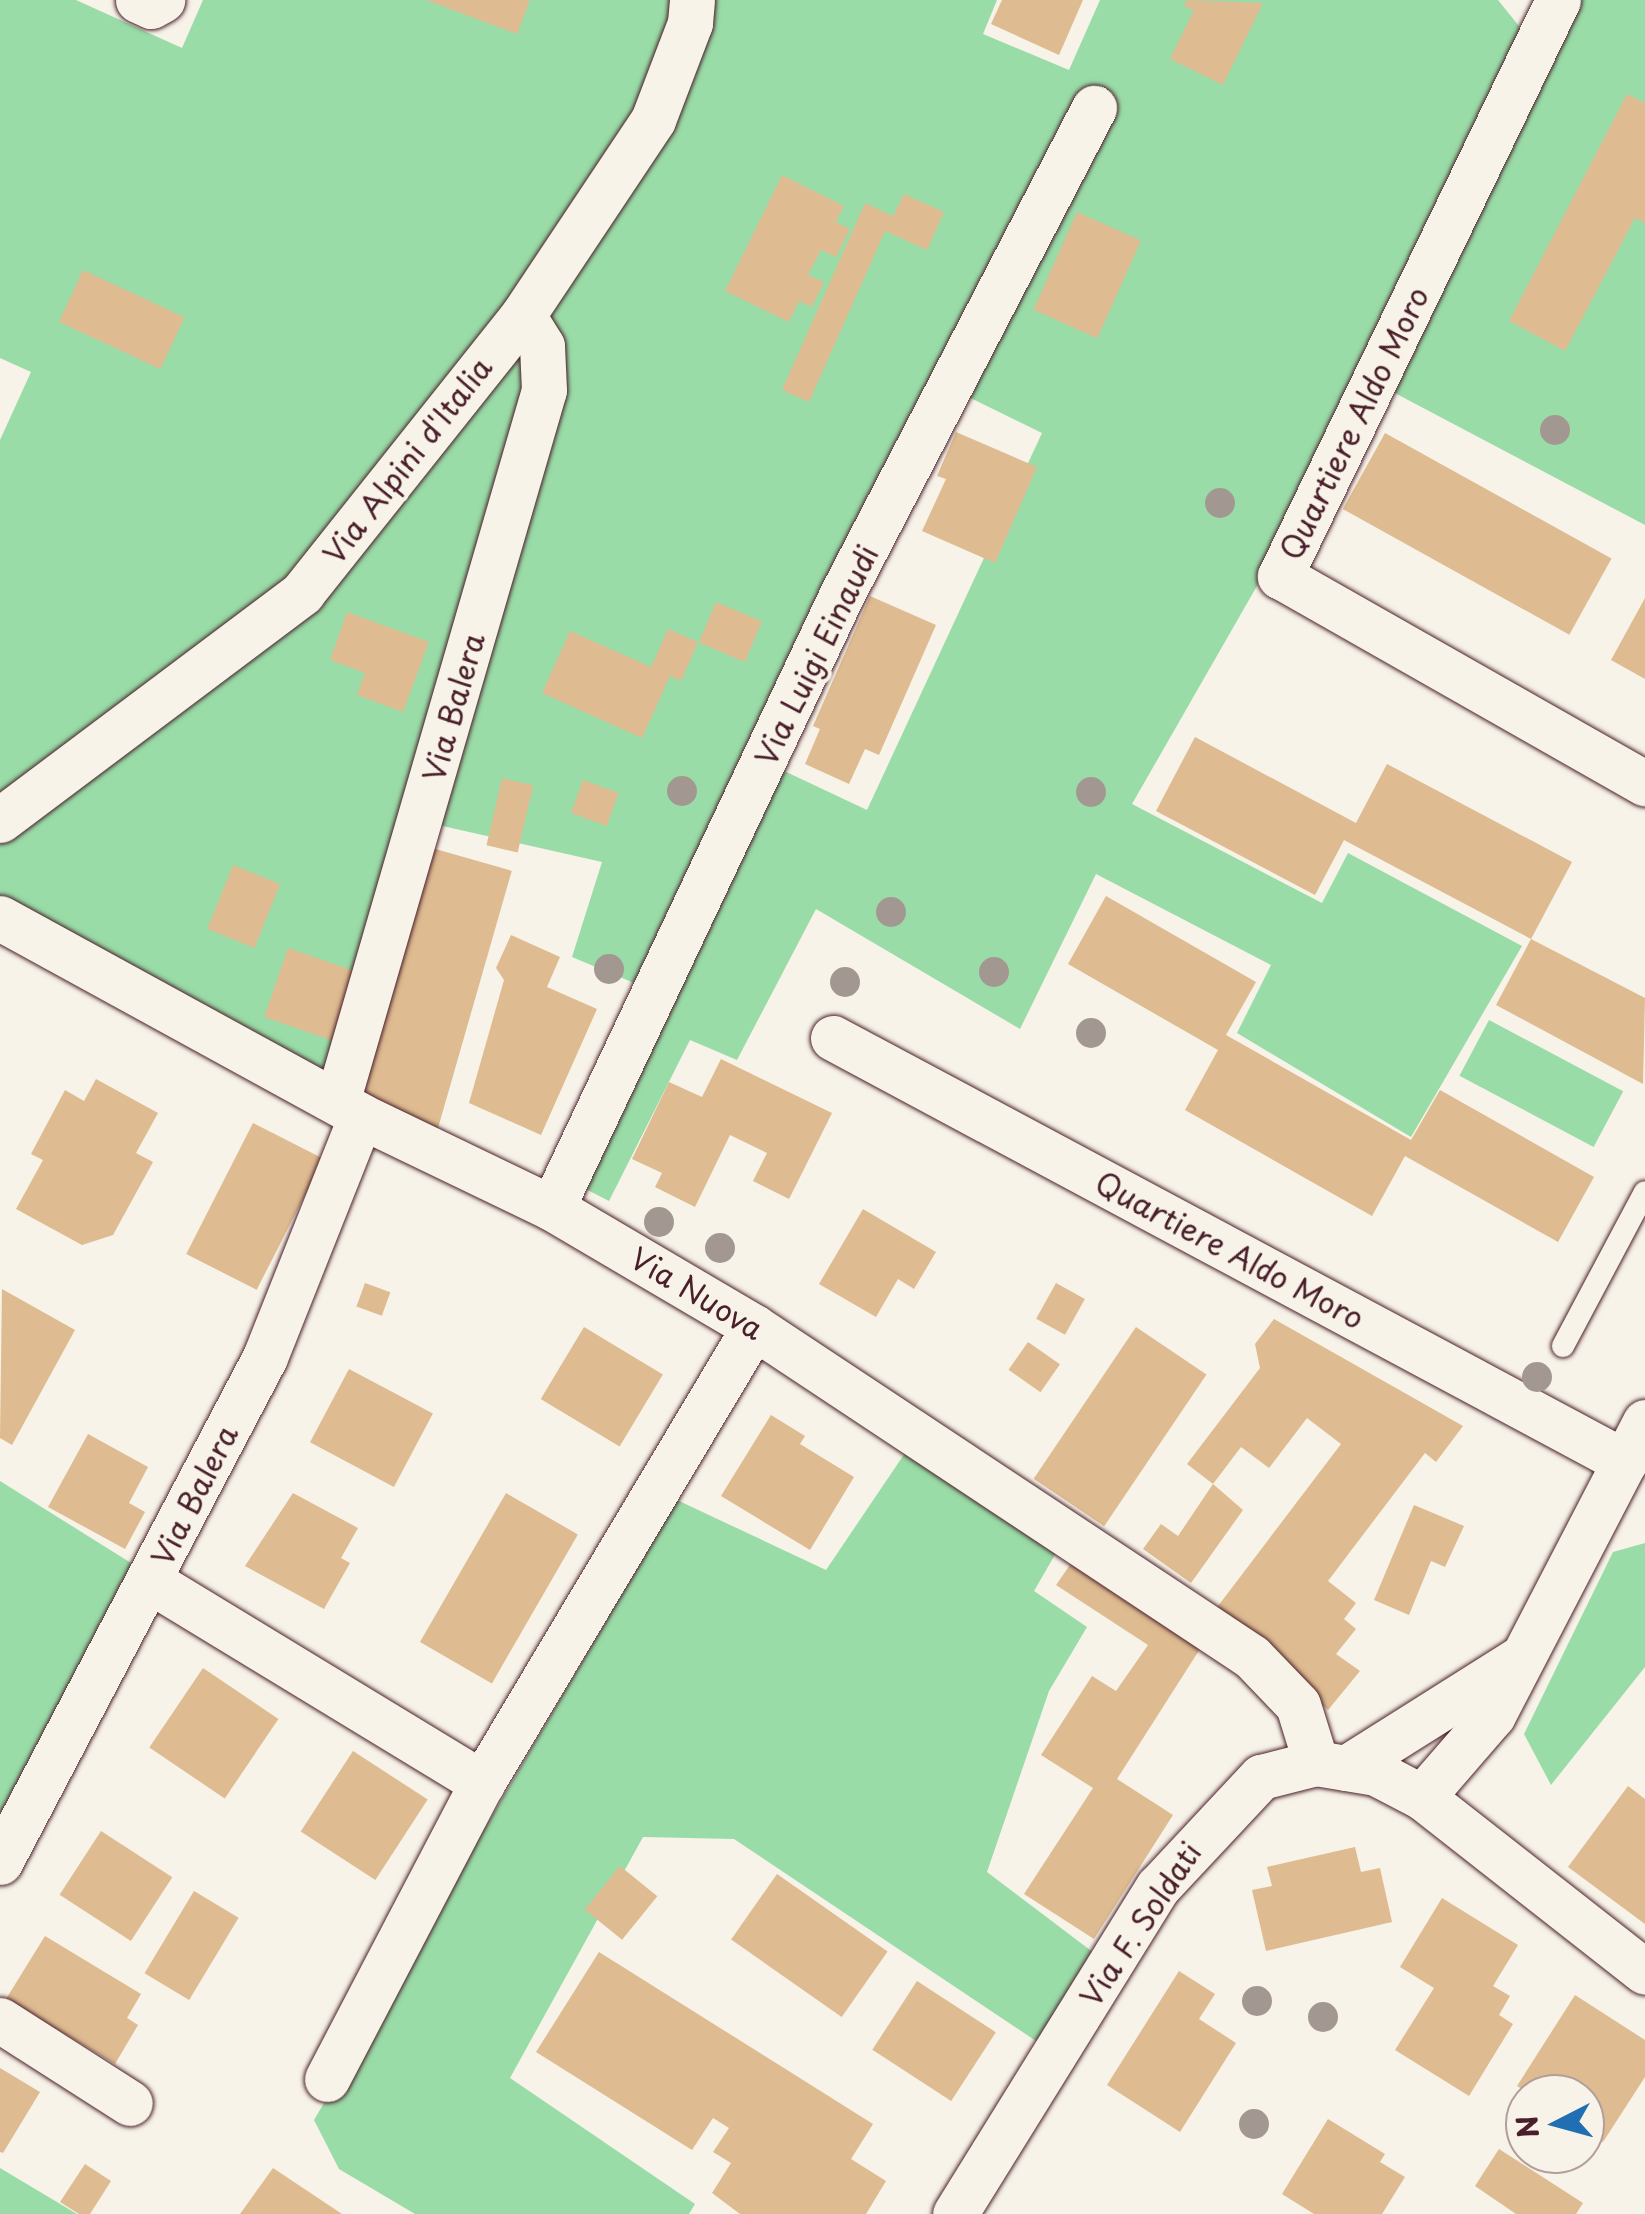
<!DOCTYPE html>
<html>
<head>
<meta charset="utf-8">
<style>
  body { margin:0 }
  #map { position:relative; width:1645px; height:2214px; overflow:hidden; background:#f7f3e8; font-family:"Playpen Sans",sans-serif }
  div>[style] { position:absolute }
  .green>* { inset:0; background:#99dca7; transform-origin:0 0 }
  .building>* { inset:0; background:#debb90; transform-origin:0 0 }
  .roads { filter:drop-shadow(0 0 2px #4a1f2b) drop-shadow(0 0 2px #4a1f2b) }
  .lane>* { height:22px; margin:-11px; padding:0 11px; transform-origin:11px; border-radius:11px; background:#f7f3e8 }
  .street>* { height:45px; margin:-22.5px; padding:0 22.5px; transform-origin:22.5px; border-radius:22.5px; background:#f7f3e8 }
  .trees>* { width:30px; height:30px; margin:-15px; border-radius:50%; background:#a39891 }
  span { translate:-50% -50%; white-space:nowrap; text-align:center; line-height:1.15; -webkit-text-stroke:8px #f7f3e8; paint-order:stroke }
  .street-label { font-size:30px; color:#4a1f2b }
  .north { position:absolute; left:1505px; top:2074px; width:100px; height:100px; box-sizing:border-box; background:#f7f3e8; border:2px solid #b29e9c; border-radius:50%; rotate:264deg; font-size:28px; font-weight:700; line-height:40px; text-align:center; color:#4a1f2b }
  .north::after { content:''; display:block; margin:auto; width:35px; height:45px; background:#1f6fb2; clip-path:polygon(50% 0,100% 100%,50% 72%,0 100%) }
</style>
</head>
<body>
<div id="map">
  <div class="green">
    <div style="clip-path:polygon(evenodd,0 0,76px 0,182px 48px,203px 0,997px 0,983px 34px,1069px 70px,1100px 0,1498px 0,1535px 46px,1557px 0,1645px 0,1645px 525px,1374px 382px,1132px 804px,1322px 903px,1348px 853px,1522px 946px,1411px 1137px,1237px 1033px,1271px 965px,1096px 874px,1020px 1029px,816px 909px,737px 1060px,690px 1040px,609px 1201px,570px 1181px,658px 993px,572px 957px,602px 862px,425px 822px,345px 1096px,0 917px,0 440px,31px 372px,0 358px,0 0,950px 388px,1042px 433px,867px 810px,763px 761px,950px 388px)"></div>
    <div style="left:1489px;top:1020px;width:152px;height:63px;rotate:28deg"></div>
    <div style="clip-path:polygon(905px 1453px,1056px 1553px,1034px 1591px,1087px 1627px,1049px 1691px,987px 1872px,1102px 1959px,1042px 2045px,734px 1839px,643px 1837px,510px 2078px,695px 2204px,689px 2214px,415px 2214px,339px 2169px,314px 2120px,677px 1500px,826px 1570px)"></div>
    <div style="clip-path:polygon(0 1481px,139px 1568px,0 1814px)"></div>
    <div style="clip-path:polygon(1645px 1543px,1645px 1667px,1551px 1785px,1524px 1734px,1613px 1552px)"></div>
    <div style="clip-path:polygon(0 2168px,77px 2214px,0 2214px)"></div>
  </div>
  <div class="building">
    <div style="clip-path:polygon(426px 0,530px 0,517px 34px)"></div>
    <div style="clip-path:polygon(1002px 0,1083px 0,1059px 55px,991px 24px)"></div>
    <div style="clip-path:polygon(1187px 0,1263px 3px,1223px 85px,1170px 59px,1194px 10px,1184px 6px)"></div>
    <div style="clip-path:polygon(1627px 94px,1645px 103px,1645px 223px,1635px 218px,1565px 351px,1509px 321px)"></div>
    <div style="clip-path:polygon(782px 175px,844px 206px,836px 222px,850px 229px,836px 257px,821px 250px,808px 275px,824px 282px,812px 307px,799px 301px,789px 322px,725px 291px)"></div>
    <div style="clip-path:polygon(904px 194px,944px 212px,927px 250px,885px 231px,809px 402px,782px 390px,865px 203px,893px 216px)"></div>
    <div style="left:1077px;top:212px;width:70px;height:107px;rotate:24deg"></div>
    <div style="left:83px;top:270px;width:112px;height:57px;rotate:25deg"></div>
    <div style="clip-path:polygon(956px 432px,1037px 467px,995px 563px,922px 531px,946px 479px,937px 476px)"></div>
    <div style="left:1385px;top:433px;width:259px;height:87px;rotate:29deg"></div>
    <div style="clip-path:polygon(870px 596px,936px 625px,879px 755px,865px 749px,849px 784px,805px 764px,820px 729px,813px 726px)"></div>
    <div style="clip-path:polygon(1645px 598px,1645px 679px,1611px 660px)"></div>
    <div style="left:716px;top:602px;width:50px;height:44px;rotate:23deg"></div>
    <div style="clip-path:polygon(347px 612px,429px 642px,403px 712px,357px 695px,365px 673px,330px 660px)"></div>
    <div style="clip-path:polygon(668px 629px,698px 642px,681px 681px,670px 676px,642px 738px,542px 693px,570px 631px,651px 667px)"></div>
    <div style="clip-path:polygon(1195px 737px,1356px 823px,1387px 764px,1572px 862px,1531px 939px,1344px 840px,1315px 895px,1156px 811px)"></div>
    <div style="left:502px;top:778px;width:32px;height:69px;rotate:13deg"></div>
    <div style="left:583px;top:780px;width:38px;height:35px;rotate:20deg"></div>
    <div style="left:432px;top:848px;width:83px;height:268px;rotate:16deg"></div>
    <div style="left:233px;top:865px;width:51px;height:69px;rotate:22deg"></div>
    <div style="clip-path:polygon(1106px 896px,1256px 982px,1226px 1035px,1411px 1140px,1440px 1090px,1594px 1177px,1558px 1242px,1405px 1156px,1372px 1216px,1185px 1110px,1218px 1050px,1068px 964px)"></div>
    <div style="clip-path:polygon(511px 935px,560px 957px,547px 987px,597px 1009px,541px 1135px,469px 1103px,504px 980px,496px 968px)"></div>
    <div style="clip-path:polygon(1531px 939px,1645px 998px,1643px 1084px,1496px 1005px)"></div>
    <div style="left:288px;top:948px;width:72px;height:73px;rotate:19deg"></div>
    <div style="clip-path:polygon(721px 1059px,832px 1113px,789px 1199px,753px 1181px,767px 1153px,730px 1135px,695px 1207px,655px 1187px,662px 1173px,632px 1159px,669px 1082px,702px 1097px)"></div>
    <div style="clip-path:polygon(96px 1079px,158px 1113px,136px 1153px,153px 1162px,113px 1235px,82px 1245px,16px 1209px,43px 1160px,31px 1154px,65px 1090px,84px 1101px)"></div>
    <div style="left:253px;top:1123px;width:79px;height:147px;rotate:27deg"></div>
    <div style="clip-path:polygon(863px 1209px,936px 1252px,914px 1289px,898px 1279px,876px 1317px,819px 1284px)"></div>
    <div style="left:365px;top:1283px;width:27px;height:25px;rotate:20deg"></div>
    <div style="left:1056px;top:1283px;width:33px;height:41px;rotate:29deg"></div>
    <div style="clip-path:polygon(2px 1289px,75px 1330px,12px 1445px,0 1438px)"></div>
    <div style="clip-path:polygon(1274px 1319px,1463px 1426px,1436px 1462px,1425px 1453px,1328px 1581px,1356px 1603px,1344px 1619px,1356px 1629px,1336px 1654px,1360px 1671px,1328px 1710px,1215px 1610px,1341px 1444px,1307px 1418px,1269px 1468px,1241px 1447px,1213px 1484px,1187px 1464px,1260px 1368px,1255px 1344px)"></div>
    <div style="left:584px;top:1327px;width:92px;height:84px;rotate:31deg"></div>
    <div style="left:1136px;top:1327px;width:85px;height:183px;rotate:34deg"></div>
    <div style="left:1028px;top:1342px;width:39px;height:34px;rotate:35deg"></div>
    <div style="left:349px;top:1369px;width:95px;height:83px;rotate:28deg"></div>
    <div style="clip-path:polygon(771px 1415px,805px 1436px,800px 1444px,854px 1477px,810px 1550px,721px 1496px)"></div>
    <div style="clip-path:polygon(88px 1434px,148px 1467px,129px 1503px,145px 1512px,125px 1549px,48px 1507px)"></div>
    <div style="clip-path:polygon(1213px 1484px,1243px 1510px,1191px 1583px,1143px 1549px,1161px 1524px,1178px 1536px)"></div>
    <div style="clip-path:polygon(293px 1493px,358px 1528px,341px 1558px,350px 1563px,324px 1609px,245px 1566px)"></div>
    <div style="left:506px;top:1493px;width:83px;height:172px;rotate:30deg"></div>
    <div style="clip-path:polygon(1414px 1505px,1464px 1526px,1445px 1567px,1431px 1561px,1409px 1615px,1374px 1600px)"></div>
    <div style="clip-path:polygon(1079px 1552px,1207px 1638px,1117px 1779px,1173px 1815px,1094px 1939px,1024px 1894px,1093px 1788px,1041px 1755px,1092px 1676px,1116px 1691px,1148px 1645px,1056px 1585px)"></div>
    <div style="left:203px;top:1668px;width:91px;height:96px;rotate:34deg"></div>
    <div style="left:353px;top:1751px;width:89px;height:96px;rotate:33deg"></div>
    <div style="clip-path:polygon(1628px 1786px,1645px 1799px,1645px 1924px,1568px 1867px)"></div>
    <div style="left:101px;top:1831px;width:85px;height:76px;rotate:33deg"></div>
    <div style="clip-path:polygon(1355px 1847px,1361px 1872px,1380px 1868px,1392px 1922px,1266px 1951px,1252px 1890px,1272px 1886px,1267px 1867px)"></div>
    <div style="left:620px;top:1866px;width:48px;height:56px;rotate:39deg"></div>
    <div style="left:777px;top:1874px;width:135px;height:80px;rotate:35deg"></div>
    <div style="left:194px;top:1891px;width:52px;height:96px;rotate:31deg"></div>
    <div style="clip-path:polygon(1442px 1898px,1518px 1945px,1493px 1986px,1510px 1996px,1499px 2015px,1513px 2024px,1469px 2096px,1395px 2050px,1434px 1988px,1400px 1967px)"></div>
    <div style="clip-path:polygon(45px 1936px,141px 1994px,127px 2018px,138px 2025px,115px 2064px,6px 1999px)"></div>
    <div style="clip-path:polygon(599px 1952px,873px 2124px,851px 2159px,886px 2181px,866px 2214px,740px 2214px,712px 2193px,731px 2163px,713px 2152px,729px 2128px,713px 2118px,692px 2150px,536px 2052px)"></div>
    <div style="clip-path:polygon(1179px 1971px,1215px 1994px,1199px 2019px,1236px 2043px,1180px 2132px,1107px 2085px)"></div>
    <div style="left:917px;top:1981px;width:94px;height:82px;rotate:33deg"></div>
    <div style="clip-path:polygon(1575px 1995px,1645px 2040px,1645px 2077px,1603px 2142px,1585px 2130px,1585px 2094px,1530px 2094px,1517px 2086px)"></div>
    <div style="clip-path:polygon(0 2068px,40px 2092px,3px 2153px,0 2152px)"></div>
    <div style="clip-path:polygon(1328px 2119px,1385px 2154px,1380px 2162px,1405px 2177px,1382px 2214px,1314px 2214px,1282px 2194px)"></div>
    <div style="clip-path:polygon(1499px 2149px,1583px 2203px,1576px 2214px,1516px 2214px,1475px 2186px)"></div>
    <div style="clip-path:polygon(85px 2164px,111px 2181px,90px 2214px,79px 2214px,60px 2202px)"></div>
    <div style="clip-path:polygon(273px 2168px,342px 2214px,240px 2214px)"></div>
  </div>
  <div class="roads">
    <div class="lane">
      <div style="left:1563px;top:1346px;width:174px;rotate:-62deg"></div>
    </div>
    <div class="street">
      <div style="left:138px;top:0;width:14px;rotate:25deg"></div>
      <div style="left:151px;top:6px;width:13px;rotate:-29deg"></div>
      <div style="left:1558px;top:0;width:640px;rotate:115.76deg"></div>
      <div style="left:1280px;top:576px;width:420px;rotate:29.6deg"></div>
      <div style="left:0;top:820px;width:378px;rotate:-36.9deg"></div>
      <div style="left:302px;top:593px;width:355px;rotate:-51.5deg"></div>
      <div style="left:523px;top:315px;width:234px;rotate:-56.3deg"></div>
      <div style="left:653px;top:120px;width:104px;rotate:-69.1deg"></div>
      <div style="left:690px;top:23px;width:23px;rotate:-85deg"></div>
      <div style="left:0;top:918px;width:412px;rotate:28.7deg"></div>
      <div style="left:361px;top:1116px;width:212px;rotate:25.7deg"></div>
      <div style="left:552px;top:1208px;width:234px;rotate:30.5deg"></div>
      <div style="left:754px;top:1327px;width:597px;rotate:33.53deg"></div>
      <div style="left:1252px;top:1657px;width:66px;rotate:46.2deg"></div>
      <div style="left:1298px;top:1705px;width:61px;rotate:72.8deg"></div>
      <div style="left:833px;top:1038px;width:898px;rotate:28.16deg"></div>
      <div style="left:337px;top:1102px;width:741px;rotate:-73.79deg"></div>
      <div style="left:544px;top:390px;width:44px;rotate:-92.6deg"></div>
      <div style="left:542px;top:346px;width:36px;rotate:-122deg"></div>
      <div style="left:552px;top:1208px;width:677px;rotate:-64.72deg"></div>
      <div style="left:841px;top:596px;width:550px;rotate:-62.6deg"></div>
      <div style="left:150px;top:1581px;width:389px;rotate:31.3deg"></div>
      <div style="left:1346px;top:1768px;width:208px;rotate:-32.2deg"></div>
      <div style="left:1422px;top:1797px;width:108px;rotate:-49.1deg"></div>
      <div style="left:1493px;top:1715px;width:330px;rotate:-62.6deg"></div>
      <div style="left:0;top:1862px;width:570px;rotate:-62.31deg"></div>
      <div style="left:265px;top:1357px;width:259px;rotate:-68.3deg"></div>
      <div style="left:0;top:2020px;width:154px;rotate:32.6deg"></div>
      <div style="left:327px;top:2079px;width:334px;rotate:-62.4deg"></div>
      <div style="left:482px;top:1783px;width:531px;rotate:-59.18deg"></div>
      <div style="left:955px;top:2214px;width:385px;rotate:-58.2deg"></div>
      <div style="left:1158px;top:1887px;width:151px;rotate:-46.9deg"></div>
      <div style="left:1261px;top:1777px;width:57px;rotate:-14.3deg"></div>
      <div style="left:1316px;top:1763px;width:61px;rotate:9.5deg"></div>
      <div style="left:1376px;top:1773px;width:52px;rotate:27.6deg"></div>
      <div style="left:1422px;top:1797px;width:283px;rotate:38.1deg"></div>
    </div>
  </div>
  <div class="trees">
    <div style="left:1555px;top:430px"></div>
    <div style="left:1220px;top:503px"></div>
    <div style="left:682px;top:791px"></div>
    <div style="left:1091px;top:792px"></div>
    <div style="left:891px;top:912px"></div>
    <div style="left:609px;top:969px"></div>
    <div style="left:994px;top:972px"></div>
    <div style="left:845px;top:982px"></div>
    <div style="left:1091px;top:1033px"></div>
    <div style="left:659px;top:1222px"></div>
    <div style="left:720px;top:1248px"></div>
    <div style="left:1537px;top:1377px"></div>
    <div style="left:1257px;top:2001px"></div>
    <div style="left:1323px;top:2017px"></div>
    <div style="left:1254px;top:2124px"></div>
  </div>
  <div class="street-label">
    <span style="left:1354px;top:423px;rotate:-64deg">Quartiere Aldo Moro</span>
    <span style="left:407px;top:460px;rotate:-52deg">Via Alpini d'Italia</span>
    <span style="left:816px;top:655px;rotate:-64deg">Via Luigi Einaudi</span>
    <span style="left:453px;top:707px;rotate:-74deg">Via Balera</span>
    <span style="left:1230px;top:1250px;rotate:28deg">Quartiere Aldo Moro</span>
    <span style="left:697px;top:1293px;rotate:31deg">Via Nuova</span>
    <span style="left:194px;top:1495px;rotate:-63deg">Via Balera</span>
    <span style="left:1140px;top:1924px;rotate:-56deg">Via F. Soldati</span>
  </div>
  <div class="north">N</div>
</div>
</body>
</html>
